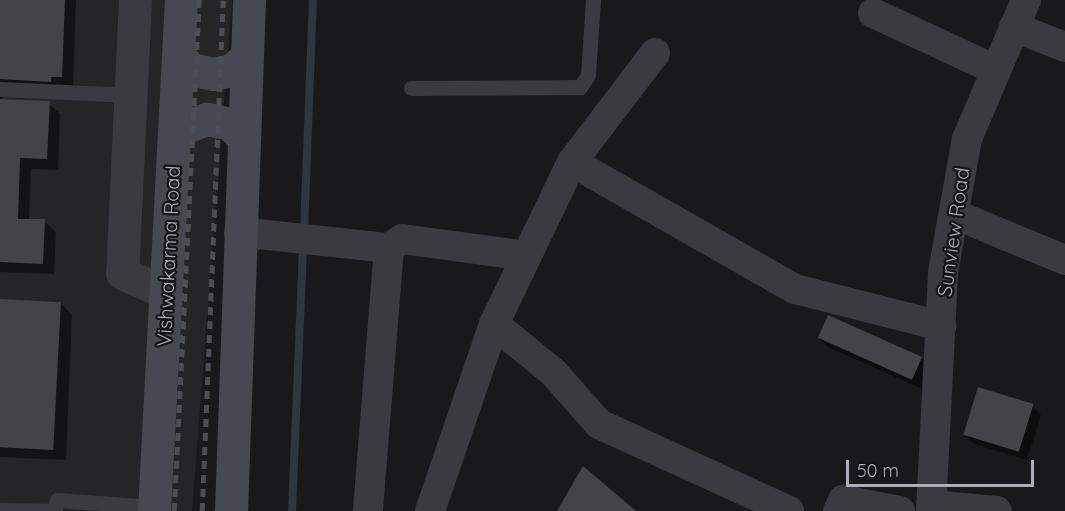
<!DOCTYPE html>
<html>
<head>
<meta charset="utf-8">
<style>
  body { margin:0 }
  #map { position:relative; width:1065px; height:511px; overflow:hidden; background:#19191b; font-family:Quicksand,sans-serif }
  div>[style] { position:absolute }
  .built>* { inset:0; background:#252528 }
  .shadow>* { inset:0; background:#0007 }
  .stream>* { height:8px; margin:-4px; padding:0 4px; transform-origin:4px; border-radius:4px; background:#2e3740 }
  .building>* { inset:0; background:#434448; transform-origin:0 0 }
  .service>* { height:15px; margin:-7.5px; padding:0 7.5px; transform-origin:7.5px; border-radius:7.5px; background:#3a3a40 }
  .minor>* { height:30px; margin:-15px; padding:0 15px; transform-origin:15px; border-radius:15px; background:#3a3a40 }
  .tertiary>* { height:33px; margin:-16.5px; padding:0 16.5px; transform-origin:16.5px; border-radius:16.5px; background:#3a3a40 }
  .secondary>* { height:33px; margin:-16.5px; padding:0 16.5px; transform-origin:16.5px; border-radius:16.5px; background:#474950 }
  .rail>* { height:4.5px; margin-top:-2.25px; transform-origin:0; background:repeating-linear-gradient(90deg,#4c4e55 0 8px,transparent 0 14px) }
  span { translate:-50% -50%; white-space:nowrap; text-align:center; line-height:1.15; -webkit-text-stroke:4.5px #141416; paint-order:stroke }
  .street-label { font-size:20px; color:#abafbb }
  .scale { position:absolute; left:846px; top:460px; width:188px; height:27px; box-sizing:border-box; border:3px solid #abafbb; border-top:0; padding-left:8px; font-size:18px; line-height:21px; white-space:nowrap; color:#abafbb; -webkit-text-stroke:4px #141416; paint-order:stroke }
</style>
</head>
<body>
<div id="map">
  <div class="built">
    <div style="clip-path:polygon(0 0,232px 0,192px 511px,0 511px)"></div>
  </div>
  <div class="shadow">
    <div style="clip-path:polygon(0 0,76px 0,73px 88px,11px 90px,0 100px,49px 103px,60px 114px,58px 170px,31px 169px,29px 220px,44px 221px,56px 232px,54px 274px,0 272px)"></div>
    <div style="clip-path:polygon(0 301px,61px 303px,72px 315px,66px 460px,0 457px)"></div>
    <div style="clip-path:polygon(819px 338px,921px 357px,930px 367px,929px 392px,828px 347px)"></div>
    <div style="clip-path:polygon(1032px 406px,1041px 415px,1027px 460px,974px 444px,965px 435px)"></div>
  </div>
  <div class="stream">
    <div style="left:304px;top:232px;width:232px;rotate:-87.8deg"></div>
    <div style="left:292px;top:511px;width:267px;rotate:-87.6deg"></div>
  </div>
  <div class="building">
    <div style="clip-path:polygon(0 0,65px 0,62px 77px,51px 77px,51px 82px,0 79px)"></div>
    <div style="clip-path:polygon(0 99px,50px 101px,47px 159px,20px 158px,18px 219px,45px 219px,43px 264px,0 262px)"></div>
    <div style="left:0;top:299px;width:61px;height:148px;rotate:3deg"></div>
    <div style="left:828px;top:315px;width:103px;height:25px;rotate:24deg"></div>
    <div style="left:978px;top:387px;width:58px;height:50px;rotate:17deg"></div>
    <div style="clip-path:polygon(583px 466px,636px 511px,557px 511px)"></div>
  </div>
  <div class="service">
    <div style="left:411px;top:88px;width:169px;rotate:-0.3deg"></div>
    <div style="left:580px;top:87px;width:14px;rotate:-56deg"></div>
    <div style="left:588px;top:75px;width:75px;rotate:-86.2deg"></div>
    <div style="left:0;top:89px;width:130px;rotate:2.6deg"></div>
    <div style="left:0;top:510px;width:55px;rotate:1deg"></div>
    <div style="left:55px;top:511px;width:11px;rotate:-80deg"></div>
    <div style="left:57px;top:500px;width:97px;rotate:4.1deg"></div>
  </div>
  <div class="minor">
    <div style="left:873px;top:13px;width:136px;rotate:24.9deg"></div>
    <div style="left:1014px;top:27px;width:55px;rotate:21.4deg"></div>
    <div style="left:572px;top:162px;width:257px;rotate:29.7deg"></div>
    <div style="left:795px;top:289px;width:151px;rotate:14.2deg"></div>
    <div style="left:954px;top:214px;width:120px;rotate:22.5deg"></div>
    <div style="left:239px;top:232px;width:151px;rotate:6.1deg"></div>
    <div style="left:389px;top:248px;width:264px;rotate:94.6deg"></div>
    <div style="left:389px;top:248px;width:16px;rotate:-35deg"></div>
    <div style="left:402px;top:239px;width:126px;rotate:7.7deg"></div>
    <div style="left:494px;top:324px;width:77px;rotate:39.2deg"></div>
    <div style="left:554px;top:373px;width:68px;rotate:48.6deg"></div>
    <div style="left:599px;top:424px;width:209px;rotate:24.6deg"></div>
    <div style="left:931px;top:505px;width:66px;rotate:5.2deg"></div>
    <div style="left:430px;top:511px;width:198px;rotate:-71.1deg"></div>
    <div style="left:494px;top:324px;width:180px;rotate:-64.3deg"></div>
    <div style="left:572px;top:162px;width:137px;rotate:-52.7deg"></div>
    <div style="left:838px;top:511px;width:12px;rotate:-66deg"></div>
    <div style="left:843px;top:500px;width:58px;rotate:10.9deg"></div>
    <div style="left:931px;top:511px;width:239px;rotate:-87.1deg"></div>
    <div style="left:943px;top:272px;width:135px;rotate:-79.8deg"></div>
    <div style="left:967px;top:139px;width:151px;rotate:-67deg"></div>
  </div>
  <div class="tertiary">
    <div style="left:135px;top:0;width:273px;rotate:92.7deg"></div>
    <div style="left:122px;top:273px;width:48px;rotate:24.4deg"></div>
  </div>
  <div class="secondary">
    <div style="left:179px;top:55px;width:18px;rotate:52deg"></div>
    <div style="left:190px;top:69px;width:24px;rotate:12deg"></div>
    <div style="left:213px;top:74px;width:19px;rotate:-12deg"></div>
    <div style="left:232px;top:70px;width:19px;rotate:-43deg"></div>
    <div style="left:175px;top:131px;width:34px;rotate:-21deg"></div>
    <div style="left:207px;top:119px;width:24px;rotate:12deg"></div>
    <div style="left:230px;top:124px;width:17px;rotate:45deg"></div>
    <div style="left:154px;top:511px;width:512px;rotate:-86.98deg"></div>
    <div style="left:231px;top:511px;width:511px;rotate:-87.98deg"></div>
  </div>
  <div class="rail">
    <div style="left:174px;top:511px;width:512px;rotate:-87.2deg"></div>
    <div style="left:202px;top:511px;width:511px;rotate:-87.65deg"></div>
  </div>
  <div class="street-label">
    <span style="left:953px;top:232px;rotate:-82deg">Sunview Road</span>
    <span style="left:168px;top:256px;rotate:-87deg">Vishwakarma Road</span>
  </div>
  <div class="scale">50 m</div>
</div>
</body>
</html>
